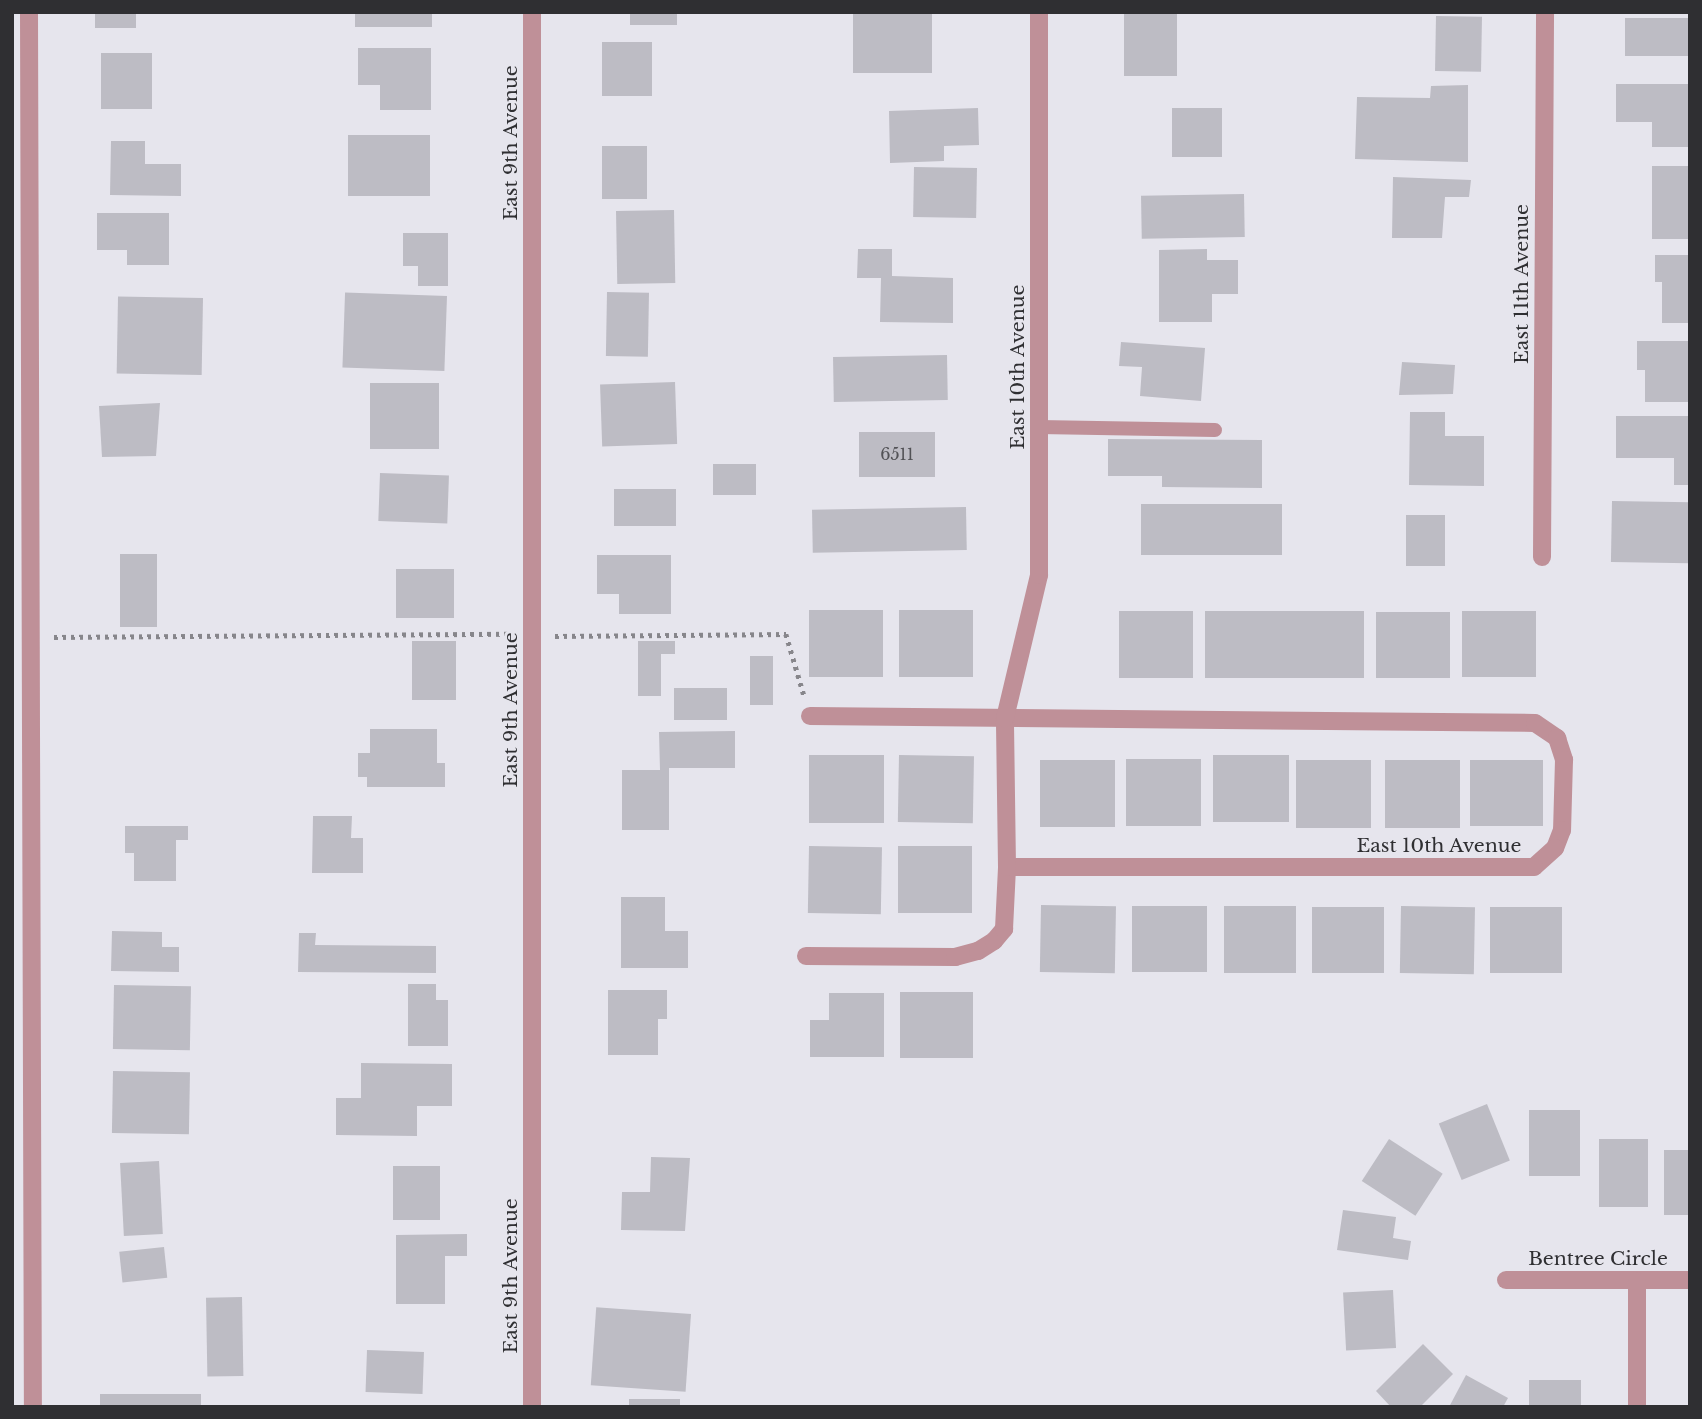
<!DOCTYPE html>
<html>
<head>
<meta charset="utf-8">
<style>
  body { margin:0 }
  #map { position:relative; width:1702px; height:1419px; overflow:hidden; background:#e6e5ed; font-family:"Libre Baskerville",serif }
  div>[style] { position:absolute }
  .building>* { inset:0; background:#bdbcc4; transform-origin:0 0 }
  .path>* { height:4.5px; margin-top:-2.25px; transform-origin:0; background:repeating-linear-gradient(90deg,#87868b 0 3.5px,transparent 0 8.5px) }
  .lane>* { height:14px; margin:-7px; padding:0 7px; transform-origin:7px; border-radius:7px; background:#bf9098 }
  .street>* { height:18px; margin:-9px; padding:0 9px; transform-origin:9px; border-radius:9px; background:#bf9098 }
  span { translate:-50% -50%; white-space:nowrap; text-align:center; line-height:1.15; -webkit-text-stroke:6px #e6e5ed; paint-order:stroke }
  .number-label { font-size:16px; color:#525256 }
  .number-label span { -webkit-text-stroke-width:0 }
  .street-label { font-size:19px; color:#2f2f32 }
  .frame { position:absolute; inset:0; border:14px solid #2f2f32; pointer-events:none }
</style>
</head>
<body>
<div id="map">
  <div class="building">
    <div style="left:95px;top:12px;width:41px;height:16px"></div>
    <div style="left:355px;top:12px;width:77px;height:15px"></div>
    <div style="left:630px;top:12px;width:47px;height:13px"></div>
    <div style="left:853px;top:12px;width:79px;height:61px"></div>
    <div style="left:1124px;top:12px;width:53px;height:64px"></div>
    <div style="left:1436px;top:16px;width:46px;height:55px;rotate:1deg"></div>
    <div style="left:1690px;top:18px;width:38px;height:65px;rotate:90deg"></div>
    <div style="left:602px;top:42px;width:50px;height:54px"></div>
    <div style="clip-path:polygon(358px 48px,431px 48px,431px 110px,380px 110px,380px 85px,358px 85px)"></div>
    <div style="left:101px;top:53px;width:51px;height:56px"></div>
    <div style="clip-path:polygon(1616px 84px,1690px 84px,1690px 147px,1652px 147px,1652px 122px,1616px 122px)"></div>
    <div style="clip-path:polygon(1468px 85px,1468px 162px,1355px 159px,1357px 97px,1430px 98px,1431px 86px)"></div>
    <div style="clip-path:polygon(978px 108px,979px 145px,944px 146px,944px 161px,890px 163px,889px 111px)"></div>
    <div style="left:1172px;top:108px;width:50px;height:49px"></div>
    <div style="left:348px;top:135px;width:82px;height:61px"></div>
    <div style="clip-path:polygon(111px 141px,145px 141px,145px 164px,181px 164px,181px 196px,110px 195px)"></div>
    <div style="left:602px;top:146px;width:45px;height:53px"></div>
    <div style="left:1652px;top:166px;width:38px;height:73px"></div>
    <div style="left:914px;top:167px;width:63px;height:50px;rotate:1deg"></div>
    <div style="clip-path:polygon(1393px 177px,1471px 180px,1469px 197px,1445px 197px,1442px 238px,1392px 238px)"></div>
    <div style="left:1244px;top:194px;width:43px;height:103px;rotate:89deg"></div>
    <div style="left:674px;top:210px;width:73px;height:58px;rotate:89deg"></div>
    <div style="clip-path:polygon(97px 213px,169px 213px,169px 265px,127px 265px,127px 250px,97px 250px)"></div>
    <div style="clip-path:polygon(403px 233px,448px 233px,448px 286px,418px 286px,418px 266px,403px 266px)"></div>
    <div style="clip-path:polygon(858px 249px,892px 249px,892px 276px,953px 278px,953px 323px,880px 322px,881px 278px,857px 278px)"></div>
    <div style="clip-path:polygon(1207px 249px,1207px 260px,1238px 260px,1238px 294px,1212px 294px,1212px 322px,1159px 322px,1159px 250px)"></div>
    <div style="clip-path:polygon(1655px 255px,1690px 255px,1690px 323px,1662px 323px,1662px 282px,1655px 282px)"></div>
    <div style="left:607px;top:292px;width:42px;height:64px;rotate:1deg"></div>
    <div style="left:447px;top:296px;width:75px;height:102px;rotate:92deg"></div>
    <div style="left:203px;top:298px;width:77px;height:85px;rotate:91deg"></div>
    <div style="clip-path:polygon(1637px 341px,1690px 341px,1690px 402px,1645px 402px,1645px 370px,1637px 370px)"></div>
    <div style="clip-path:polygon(1121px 342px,1205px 348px,1201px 401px,1140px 396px,1142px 367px,1119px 366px)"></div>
    <div style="left:947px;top:355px;width:45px;height:114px;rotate:89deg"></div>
    <div style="clip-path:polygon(1402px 362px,1455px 365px,1453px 394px,1399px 395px)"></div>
    <div style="left:675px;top:382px;width:62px;height:75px;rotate:88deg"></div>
    <div style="left:370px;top:383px;width:69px;height:66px"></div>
    <div style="clip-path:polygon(160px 403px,156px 456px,102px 457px,99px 406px)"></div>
    <div style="clip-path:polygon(1410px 412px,1445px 412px,1445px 436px,1484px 436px,1484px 486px,1409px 485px)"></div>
    <div style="clip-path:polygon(1616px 416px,1690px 416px,1690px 485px,1674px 485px,1674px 458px,1616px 458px)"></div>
    <div style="left:859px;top:432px;width:76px;height:45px"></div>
    <div style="clip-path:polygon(1108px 439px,1262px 440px,1262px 488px,1162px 487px,1162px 476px,1108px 476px)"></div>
    <div style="left:713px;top:464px;width:43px;height:31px"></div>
    <div style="left:380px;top:473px;width:69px;height:48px;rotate:2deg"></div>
    <div style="left:614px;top:489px;width:62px;height:37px"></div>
    <div style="left:1612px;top:501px;width:78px;height:61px;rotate:1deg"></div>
    <div style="left:1141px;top:504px;width:141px;height:51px"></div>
    <div style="left:966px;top:507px;width:43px;height:154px;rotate:89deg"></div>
    <div style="left:1406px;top:515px;width:39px;height:51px"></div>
    <div style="left:120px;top:554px;width:37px;height:73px"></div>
    <div style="clip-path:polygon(597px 555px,671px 555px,671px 614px,619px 614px,619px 594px,597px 594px)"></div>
    <div style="left:396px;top:569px;width:58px;height:49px"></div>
    <div style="left:809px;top:610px;width:74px;height:67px"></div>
    <div style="left:899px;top:610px;width:74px;height:67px"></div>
    <div style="left:1119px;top:611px;width:74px;height:67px"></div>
    <div style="left:1205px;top:611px;width:159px;height:67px"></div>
    <div style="left:1462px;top:611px;width:74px;height:66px"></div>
    <div style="left:1376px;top:612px;width:74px;height:66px"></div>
    <div style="left:412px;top:641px;width:44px;height:59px"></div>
    <div style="clip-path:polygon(638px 641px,675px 641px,675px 654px,661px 654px,661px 696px,638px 696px)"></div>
    <div style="left:750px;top:656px;width:23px;height:49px"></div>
    <div style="left:674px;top:688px;width:53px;height:32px"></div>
    <div style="clip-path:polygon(370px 729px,437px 729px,437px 763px,445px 763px,445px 787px,367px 787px,367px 777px,358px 777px,358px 753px,370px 753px)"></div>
    <div style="clip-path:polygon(735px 731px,735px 768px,669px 768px,669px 830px,622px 830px,622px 770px,660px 770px,659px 732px)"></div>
    <div style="left:809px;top:755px;width:75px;height:68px"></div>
    <div style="left:899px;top:755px;width:75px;height:67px;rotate:1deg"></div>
    <div style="left:1213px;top:755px;width:76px;height:67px"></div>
    <div style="left:1126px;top:759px;width:75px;height:67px"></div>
    <div style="left:1040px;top:760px;width:75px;height:67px"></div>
    <div style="left:1296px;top:760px;width:75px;height:68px"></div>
    <div style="left:1385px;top:760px;width:75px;height:68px"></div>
    <div style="left:1470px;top:760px;width:73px;height:66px"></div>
    <div style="clip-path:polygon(313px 816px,352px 816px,351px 838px,363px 838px,363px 873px,312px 873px)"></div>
    <div style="clip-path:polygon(125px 826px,188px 826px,188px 840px,176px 840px,176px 881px,134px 881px,134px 853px,125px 853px)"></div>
    <div style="left:809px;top:846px;width:73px;height:67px;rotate:1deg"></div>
    <div style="left:898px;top:846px;width:74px;height:67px"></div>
    <div style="clip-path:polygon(621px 897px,665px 897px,665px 931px,688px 931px,688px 968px,621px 968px)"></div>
    <div style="left:1041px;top:905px;width:75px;height:67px;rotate:1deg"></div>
    <div style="left:1132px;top:906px;width:75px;height:66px"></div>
    <div style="left:1224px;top:906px;width:72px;height:67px"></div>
    <div style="left:1401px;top:906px;width:74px;height:67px;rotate:1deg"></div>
    <div style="left:1312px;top:907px;width:72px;height:66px"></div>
    <div style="left:1490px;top:907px;width:72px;height:66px"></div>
    <div style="clip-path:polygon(112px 931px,162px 932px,162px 947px,179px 947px,179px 972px,111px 971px)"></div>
    <div style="clip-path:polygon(299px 933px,316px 933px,315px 945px,436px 946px,436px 973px,298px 972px)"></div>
    <div style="clip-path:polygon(408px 984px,436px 984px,436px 1000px,448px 1000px,448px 1046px,408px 1046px)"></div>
    <div style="left:114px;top:985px;width:77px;height:64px;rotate:1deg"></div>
    <div style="clip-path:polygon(608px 990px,667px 990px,667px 1019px,658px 1019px,658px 1055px,608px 1055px)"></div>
    <div style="left:900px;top:992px;width:73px;height:66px"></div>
    <div style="clip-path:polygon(829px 993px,884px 993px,884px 1057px,810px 1057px,810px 1020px,829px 1020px)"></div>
    <div style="clip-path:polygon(361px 1063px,452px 1064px,452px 1106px,417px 1106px,417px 1136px,336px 1135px,336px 1098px,361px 1098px)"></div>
    <div style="left:113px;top:1071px;width:77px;height:62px;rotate:1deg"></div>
    <div style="left:1487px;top:1104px;width:61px;height:52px;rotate:68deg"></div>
    <div style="left:1529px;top:1110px;width:51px;height:66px"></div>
    <div style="left:1389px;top:1139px;width:64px;height:50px;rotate:33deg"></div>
    <div style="left:1648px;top:1139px;width:68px;height:49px;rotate:90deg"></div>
    <div style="left:1690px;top:1150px;width:65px;height:26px;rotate:90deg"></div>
    <div style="clip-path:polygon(651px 1157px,690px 1158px,685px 1231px,621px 1230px,622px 1192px,650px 1192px)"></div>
    <div style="left:159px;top:1161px;width:73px;height:39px;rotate:87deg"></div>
    <div style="left:393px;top:1166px;width:47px;height:54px"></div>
    <div style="clip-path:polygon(1343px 1210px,1396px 1217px,1393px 1238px,1411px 1241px,1408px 1260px,1337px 1250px)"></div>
    <div style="clip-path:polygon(467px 1234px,467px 1256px,445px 1256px,445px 1304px,396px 1304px,396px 1235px)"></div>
    <div style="left:164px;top:1247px;width:31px;height:45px;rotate:84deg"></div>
    <div style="left:1393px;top:1290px;width:58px;height:50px;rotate:87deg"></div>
    <div style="left:242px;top:1297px;width:79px;height:36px;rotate:89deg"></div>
    <div style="left:691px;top:1314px;width:78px;height:95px;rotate:94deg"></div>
    <div style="clip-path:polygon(1423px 1344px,1453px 1374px,1420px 1407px,1391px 1407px,1376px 1391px)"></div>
    <div style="left:367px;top:1350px;width:57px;height:42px;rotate:2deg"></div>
    <div style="clip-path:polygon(1466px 1375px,1508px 1398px,1503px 1407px,1449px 1407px)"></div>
    <div style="left:1529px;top:1380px;width:52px;height:27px"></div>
    <div style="left:100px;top:1394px;width:101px;height:13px"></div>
    <div style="left:629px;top:1399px;width:51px;height:8px"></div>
  </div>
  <div class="path">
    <div style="left:555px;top:636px;width:231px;rotate:-0.5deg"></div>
    <div style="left:786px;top:634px;width:64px;rotate:73.6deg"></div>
    <div style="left:54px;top:637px;width:457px;rotate:-0.4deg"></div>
  </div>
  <div class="lane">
    <div style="left:1039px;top:427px;width:176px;rotate:1deg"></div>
  </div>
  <div class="street">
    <div style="left:29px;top:12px;width:1395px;rotate:89.84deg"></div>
    <div style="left:532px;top:12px;width:1395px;rotate:90deg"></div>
    <div style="left:1542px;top:557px;width:545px;rotate:-89.68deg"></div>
    <div style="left:810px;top:716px;width:725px;rotate:0.55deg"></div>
    <div style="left:1535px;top:723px;width:27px;rotate:34deg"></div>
    <div style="left:1557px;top:738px;width:23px;rotate:72deg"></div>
    <div style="left:1564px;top:760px;width:70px;rotate:91.6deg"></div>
    <div style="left:1562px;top:830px;width:19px;rotate:111deg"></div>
    <div style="left:1555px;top:848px;width:28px;rotate:138deg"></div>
    <div style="left:1534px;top:867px;width:527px;rotate:180deg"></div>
    <div style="left:806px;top:956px;width:149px;rotate:0.4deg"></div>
    <div style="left:955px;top:957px;width:24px;rotate:-15deg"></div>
    <div style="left:978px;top:951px;width:19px;rotate:-32deg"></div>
    <div style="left:994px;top:941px;width:16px;rotate:-50deg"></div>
    <div style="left:1004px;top:929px;width:62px;rotate:-87.2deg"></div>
    <div style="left:1007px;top:867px;width:149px;rotate:-90.8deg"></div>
    <div style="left:1005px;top:718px;width:147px;rotate:-76.6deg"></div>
    <div style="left:1039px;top:575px;width:563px;rotate:-90deg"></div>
    <div style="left:1506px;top:1280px;width:184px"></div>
    <div style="left:1637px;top:1281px;width:126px;rotate:90deg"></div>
  </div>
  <div class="number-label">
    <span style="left:897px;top:454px">6511</span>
  </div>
  <div class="street-label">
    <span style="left:511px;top:143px;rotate:-90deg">East 9th Avenue</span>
    <span style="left:1522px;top:284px;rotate:-90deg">East 11th Avenue</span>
    <span style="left:1018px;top:367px;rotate:-90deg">East 10th Avenue</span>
    <span style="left:511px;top:710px;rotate:-90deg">East 9th Avenue</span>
    <span style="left:1439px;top:846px">East 10th Avenue</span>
    <span style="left:1598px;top:1259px">Bentree Circle</span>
    <span style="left:511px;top:1276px;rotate:-90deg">East 9th Avenue</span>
  </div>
  <div class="frame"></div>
</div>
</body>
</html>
